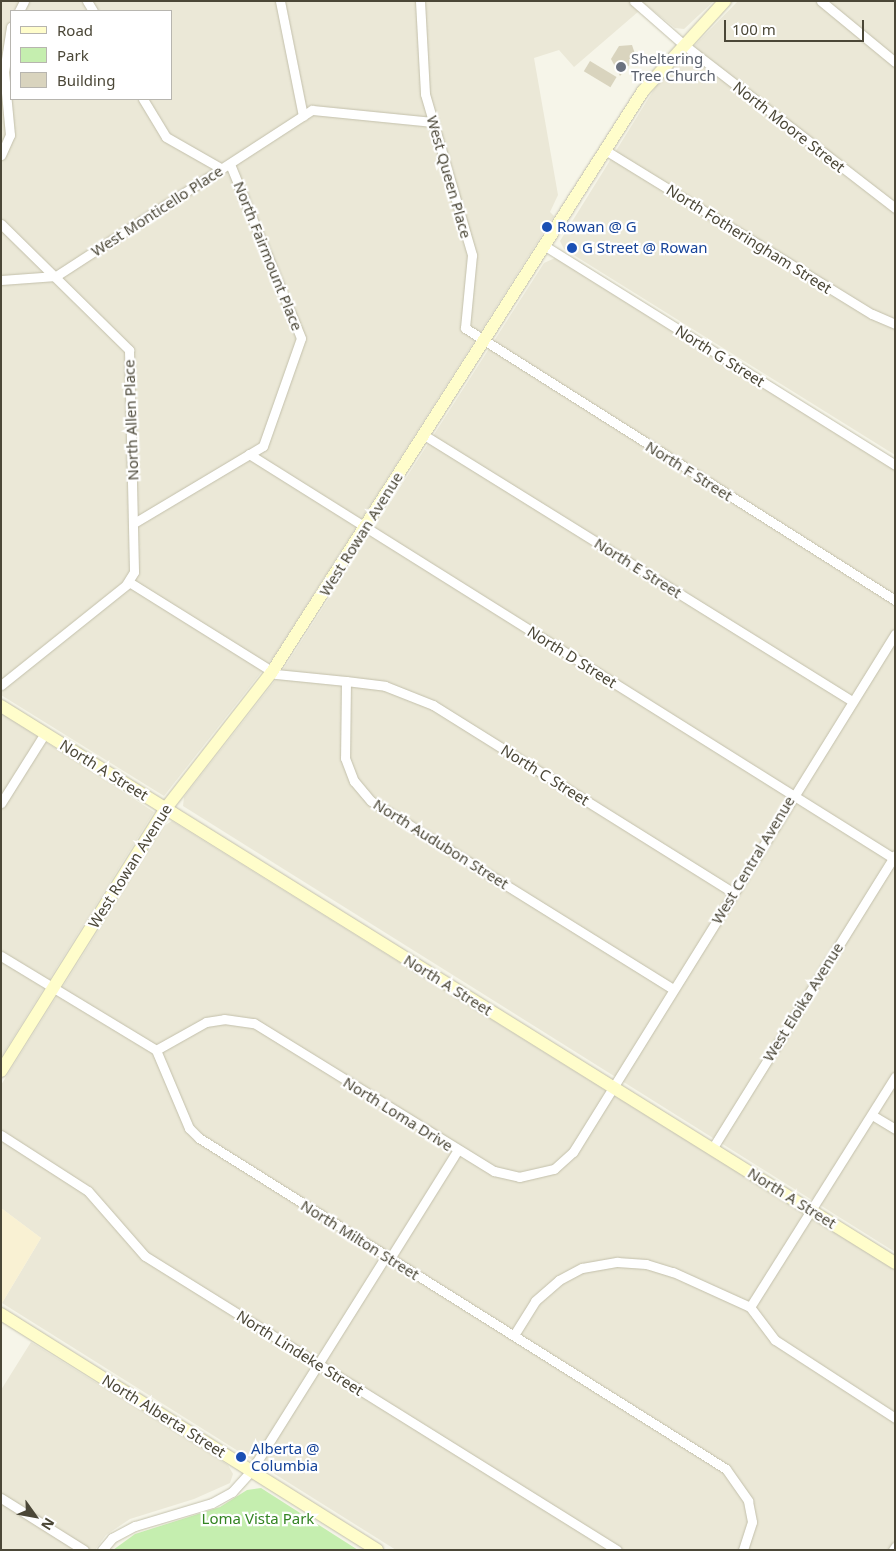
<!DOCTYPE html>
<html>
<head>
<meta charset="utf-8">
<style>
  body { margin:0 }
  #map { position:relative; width:896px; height:1551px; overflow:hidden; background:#f6f5e9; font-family:"Noto Sans",sans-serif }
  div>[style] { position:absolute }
  .residential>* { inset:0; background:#ebe8d7 }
  .commercial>* { inset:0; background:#f9f1d3 }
  .green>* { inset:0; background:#c5eeaf }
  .building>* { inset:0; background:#d9d4be; transform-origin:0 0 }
  .roads { filter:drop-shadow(0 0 1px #c3c0ab) drop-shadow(0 0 1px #c3c0ab) }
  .street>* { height:9px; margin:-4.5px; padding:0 4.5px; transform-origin:4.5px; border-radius:4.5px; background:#fff }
  .secondary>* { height:12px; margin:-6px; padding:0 6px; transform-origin:6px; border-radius:6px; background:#fffdcb }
  .dots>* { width:14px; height:14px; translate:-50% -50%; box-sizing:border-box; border:2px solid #fff; border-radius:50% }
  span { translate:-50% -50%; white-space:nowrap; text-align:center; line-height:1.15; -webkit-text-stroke:4.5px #fff; paint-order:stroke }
  .worship-label { font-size:15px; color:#5b616d }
  .left { translate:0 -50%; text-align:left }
  .street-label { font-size:15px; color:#4b4737 }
  .transit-label { font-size:15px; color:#164399 }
  .park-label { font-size:15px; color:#348423 }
  .frame { position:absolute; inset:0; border:2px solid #4b4737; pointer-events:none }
  .legend { position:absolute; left:10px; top:10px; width:162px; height:90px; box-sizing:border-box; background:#fff; border:1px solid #b7b5af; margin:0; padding:6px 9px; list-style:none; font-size:15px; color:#4b4737 }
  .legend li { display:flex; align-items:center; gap:10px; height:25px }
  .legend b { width:25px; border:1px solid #b7b5af }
  .north { position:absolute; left:10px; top:1491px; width:50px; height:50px; -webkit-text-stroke:4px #fff; paint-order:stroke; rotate:122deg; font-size:14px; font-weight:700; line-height:20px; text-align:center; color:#4b4737 }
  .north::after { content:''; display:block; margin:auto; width:18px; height:22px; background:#4b4737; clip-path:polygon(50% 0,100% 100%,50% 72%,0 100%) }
  .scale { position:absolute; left:724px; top:20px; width:140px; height:22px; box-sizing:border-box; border:2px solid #4b4737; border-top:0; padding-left:6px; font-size:15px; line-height:18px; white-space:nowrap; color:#4b4737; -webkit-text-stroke:4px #fff; paint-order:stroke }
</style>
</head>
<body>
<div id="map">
  <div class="residential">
    <div style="clip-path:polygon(evenodd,1px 1px,714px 1px,684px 29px,675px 28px,646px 5px,574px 67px,559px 50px,534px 58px,558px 195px,550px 212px,554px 216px,274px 656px,164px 796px,1px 695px,1px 1px,11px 11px,171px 11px,171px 99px,11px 99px,11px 11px)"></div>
    <div style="clip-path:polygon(738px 1px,895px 1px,895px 455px,564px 249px,560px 241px,658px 83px)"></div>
    <div style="clip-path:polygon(555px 258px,895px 470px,895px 1252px,183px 806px,184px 797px,281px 673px,544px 263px)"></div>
    <div style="clip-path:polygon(1px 713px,154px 812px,1px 1057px)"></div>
    <div style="clip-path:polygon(172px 821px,895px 1270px,895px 1550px,396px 1550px,2px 1303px,41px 1238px,1px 1208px,1px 1085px,164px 826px)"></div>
    <div style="clip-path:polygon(31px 1342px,228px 1465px,233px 1474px,230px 1483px,194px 1499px,130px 1519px,106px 1535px,95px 1550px,1px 1550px,1px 1390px)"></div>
  </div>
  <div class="commercial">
    <div style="clip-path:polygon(1px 1208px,41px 1238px,2px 1303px,1px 1302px)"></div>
  </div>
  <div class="green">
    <div style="clip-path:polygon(261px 1488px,358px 1550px,113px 1550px,135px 1534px,220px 1507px,247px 1490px)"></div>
  </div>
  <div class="building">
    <div style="clip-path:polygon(632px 45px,636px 57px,620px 76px,611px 59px,619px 46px)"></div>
    <div style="left:590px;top:61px;width:31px;height:12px;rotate:31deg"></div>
  </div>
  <div class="roads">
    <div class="street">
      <div style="left:87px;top:1px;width:12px;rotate:59deg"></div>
      <div style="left:280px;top:1px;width:117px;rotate:78.7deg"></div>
      <div style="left:420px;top:1px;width:93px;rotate:86.9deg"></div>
      <div style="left:425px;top:94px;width:168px;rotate:73.7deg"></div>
      <div style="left:472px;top:255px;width:73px;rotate:95.5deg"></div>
      <div style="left:465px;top:328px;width:509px;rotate:32.32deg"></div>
      <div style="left:634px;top:1px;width:65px;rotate:41.3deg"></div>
      <div style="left:683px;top:44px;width:268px;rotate:37.7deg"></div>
      <div style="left:821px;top:1px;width:96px;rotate:39.5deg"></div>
      <div style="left:19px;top:11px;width:11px;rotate:-63deg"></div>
      <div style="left:143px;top:99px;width:44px;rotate:58.8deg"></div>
      <div style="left:166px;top:137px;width:64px;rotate:29.7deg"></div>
      <div style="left:605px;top:150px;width:313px;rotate:31.6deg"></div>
      <div style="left:872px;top:314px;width:25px;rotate:23deg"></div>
      <div style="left:1px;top:155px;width:22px;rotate:-66deg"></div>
      <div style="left:10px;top:135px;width:63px;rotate:-95.4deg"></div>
      <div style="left:4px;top:72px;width:46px;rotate:-81.2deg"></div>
      <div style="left:1px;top:224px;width:180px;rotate:44.5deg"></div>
      <div style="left:129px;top:350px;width:222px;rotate:88.7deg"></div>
      <div style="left:134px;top:572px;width:15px;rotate:122deg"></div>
      <div style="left:126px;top:585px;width:160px;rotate:141.3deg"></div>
      <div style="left:545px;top:246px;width:413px;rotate:32deg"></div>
      <div style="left:1px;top:280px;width:55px;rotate:-4.2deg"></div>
      <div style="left:56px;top:276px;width:305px;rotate:-33deg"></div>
      <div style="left:312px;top:110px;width:122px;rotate:5.7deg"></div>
      <div style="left:424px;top:435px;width:504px;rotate:31.86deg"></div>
      <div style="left:249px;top:454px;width:762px;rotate:32.09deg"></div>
      <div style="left:134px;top:523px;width:150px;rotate:-30.8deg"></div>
      <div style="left:263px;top:446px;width:114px;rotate:-70.6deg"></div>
      <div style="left:301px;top:338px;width:188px;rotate:-112.2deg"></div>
      <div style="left:129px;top:582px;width:173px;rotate:32deg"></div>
      <div style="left:276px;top:674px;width:70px;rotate:5.7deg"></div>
      <div style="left:346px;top:681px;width:77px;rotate:90.7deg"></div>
      <div style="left:345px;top:758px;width:25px;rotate:69deg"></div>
      <div style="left:354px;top:781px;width:26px;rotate:50deg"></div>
      <div style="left:371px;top:801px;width:356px;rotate:31.9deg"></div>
      <div style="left:346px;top:681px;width:39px;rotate:7deg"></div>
      <div style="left:385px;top:686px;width:52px;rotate:21.6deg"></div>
      <div style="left:433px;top:705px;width:355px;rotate:32deg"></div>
      <div style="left:1px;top:803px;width:83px;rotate:-57.8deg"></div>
      <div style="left:1px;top:956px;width:181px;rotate:31.2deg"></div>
      <div style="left:156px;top:1050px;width:85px;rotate:67.1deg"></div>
      <div style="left:189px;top:1128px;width:14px;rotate:45deg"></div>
      <div style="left:199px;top:1138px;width:622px;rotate:32.13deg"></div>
      <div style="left:726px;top:1469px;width:39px;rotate:55deg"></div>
      <div style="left:748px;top:1501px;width:21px;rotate:79deg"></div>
      <div style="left:752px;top:1522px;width:29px;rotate:108deg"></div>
      <div style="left:156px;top:1050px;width:57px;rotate:-29.2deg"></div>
      <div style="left:206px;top:1022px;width:18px;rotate:-9deg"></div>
      <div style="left:224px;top:1019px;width:30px;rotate:8deg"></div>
      <div style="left:254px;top:1023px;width:282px;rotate:31.7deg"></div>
      <div style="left:494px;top:1171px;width:26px;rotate:13deg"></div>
      <div style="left:519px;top:1177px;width:36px;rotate:-13deg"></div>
      <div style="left:554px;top:1169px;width:25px;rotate:-42deg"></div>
      <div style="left:573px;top:1152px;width:610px;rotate:-58.13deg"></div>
      <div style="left:872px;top:1115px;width:27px;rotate:31deg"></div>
      <div style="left:1px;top:1135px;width:103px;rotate:32.8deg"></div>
      <div style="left:88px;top:1191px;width:86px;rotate:48.8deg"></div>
      <div style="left:145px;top:1256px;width:556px;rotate:31.92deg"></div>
      <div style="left:712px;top:1149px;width:346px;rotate:-58.1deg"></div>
      <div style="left:389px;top:1260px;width:128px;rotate:-58deg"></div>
      <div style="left:750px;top:1307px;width:272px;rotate:-57.8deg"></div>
      <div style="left:514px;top:1335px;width:40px;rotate:-58deg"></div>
      <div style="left:535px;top:1301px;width:32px;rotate:-41deg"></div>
      <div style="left:559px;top:1280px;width:26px;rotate:-28deg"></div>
      <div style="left:582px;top:1268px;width:36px;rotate:-10deg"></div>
      <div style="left:617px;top:1262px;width:29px;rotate:4deg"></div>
      <div style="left:646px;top:1264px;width:28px;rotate:17deg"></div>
      <div style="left:673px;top:1272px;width:85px;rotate:24.4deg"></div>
      <div style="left:750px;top:1307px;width:41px;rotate:52.9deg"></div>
      <div style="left:775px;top:1340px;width:143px;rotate:33deg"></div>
      <div style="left:1px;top:1498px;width:98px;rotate:32.1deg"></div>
      <div style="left:102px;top:1550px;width:16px;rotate:-50deg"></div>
      <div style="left:112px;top:1538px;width:26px;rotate:-28deg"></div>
      <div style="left:135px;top:1526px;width:80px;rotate:-16.6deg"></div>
      <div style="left:212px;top:1503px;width:23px;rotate:-29deg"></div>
      <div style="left:232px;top:1492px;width:28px;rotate:-48deg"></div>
      <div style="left:251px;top:1471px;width:252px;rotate:-57.9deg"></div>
      <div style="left:893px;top:1550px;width:4px;rotate:-56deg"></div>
    </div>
    <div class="secondary">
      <div style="left:1px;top:706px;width:1053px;rotate:31.92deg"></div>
      <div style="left:1px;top:1071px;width:310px;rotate:-57.9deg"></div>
      <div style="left:166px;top:808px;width:172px;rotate:-52.1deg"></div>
      <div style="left:272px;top:672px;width:689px;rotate:-57.44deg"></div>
      <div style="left:643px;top:91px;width:122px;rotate:-47.7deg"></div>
      <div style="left:1px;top:1314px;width:444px;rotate:32.1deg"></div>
    </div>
  </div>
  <div class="dots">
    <div style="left:621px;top:67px;background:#6b7280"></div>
    <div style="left:547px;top:227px;background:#1a4fb4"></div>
    <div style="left:572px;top:248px;background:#1a4fb4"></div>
    <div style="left:241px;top:1457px;background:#1a4fb4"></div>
  </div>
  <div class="worship-label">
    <span class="left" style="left:631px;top:67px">Sheltering<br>Tree Church</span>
  </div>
  <div class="street-label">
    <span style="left:789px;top:127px;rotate:38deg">North Moore Street</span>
    <span style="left:449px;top:177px;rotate:74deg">West Queen Place</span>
    <span style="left:157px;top:211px;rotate:-33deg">West Monticello Place</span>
    <span style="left:749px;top:239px;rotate:32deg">North Fotheringham Street</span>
    <span style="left:268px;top:256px;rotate:68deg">North Fairmount Place</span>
    <span style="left:720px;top:356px;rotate:32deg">North G Street</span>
    <span style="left:131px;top:420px;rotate:-92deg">North Allen Place</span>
    <span style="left:689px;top:471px;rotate:32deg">North F Street</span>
    <span style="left:361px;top:534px;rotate:-58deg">West Rowan Avenue</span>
    <span style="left:638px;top:568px;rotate:32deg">North E Street</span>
    <span style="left:572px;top:657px;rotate:32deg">North D Street</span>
    <span style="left:104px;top:770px;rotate:32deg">North A Street</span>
    <span style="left:545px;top:775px;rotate:32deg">North C Street</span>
    <span style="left:441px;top:844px;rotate:32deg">North Audubon Street</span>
    <span style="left:753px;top:860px;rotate:-59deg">West Central Avenue</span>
    <span style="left:130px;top:866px;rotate:-58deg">West Rowan Avenue</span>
    <span style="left:448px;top:985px;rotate:32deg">North A Street</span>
    <span style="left:803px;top:1002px;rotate:-58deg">West Eloika Avenue</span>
    <span style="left:398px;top:1114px;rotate:32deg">North Loma Drive</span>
    <span style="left:792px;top:1198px;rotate:32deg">North A Street</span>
    <span style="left:360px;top:1240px;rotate:32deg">North Milton Street</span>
    <span style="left:300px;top:1353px;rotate:32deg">North Lindeke Street</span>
    <span style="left:164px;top:1416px;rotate:32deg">North Alberta Street</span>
  </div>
  <div class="transit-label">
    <span class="left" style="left:557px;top:227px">Rowan @ G</span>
    <span class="left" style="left:582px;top:248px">G Street @ Rowan</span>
    <span class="left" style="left:251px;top:1457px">Alberta @<br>Columbia</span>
  </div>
  <div class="park-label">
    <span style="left:258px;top:1519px">Loma Vista Park</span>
  </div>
  <div class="frame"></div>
  <ul class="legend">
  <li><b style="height:6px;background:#fffdcb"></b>Road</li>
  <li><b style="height:14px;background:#c5eeaf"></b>Park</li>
  <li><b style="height:14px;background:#d9d4be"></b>Building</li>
  </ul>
  <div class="north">N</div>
  <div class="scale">100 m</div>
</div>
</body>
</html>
